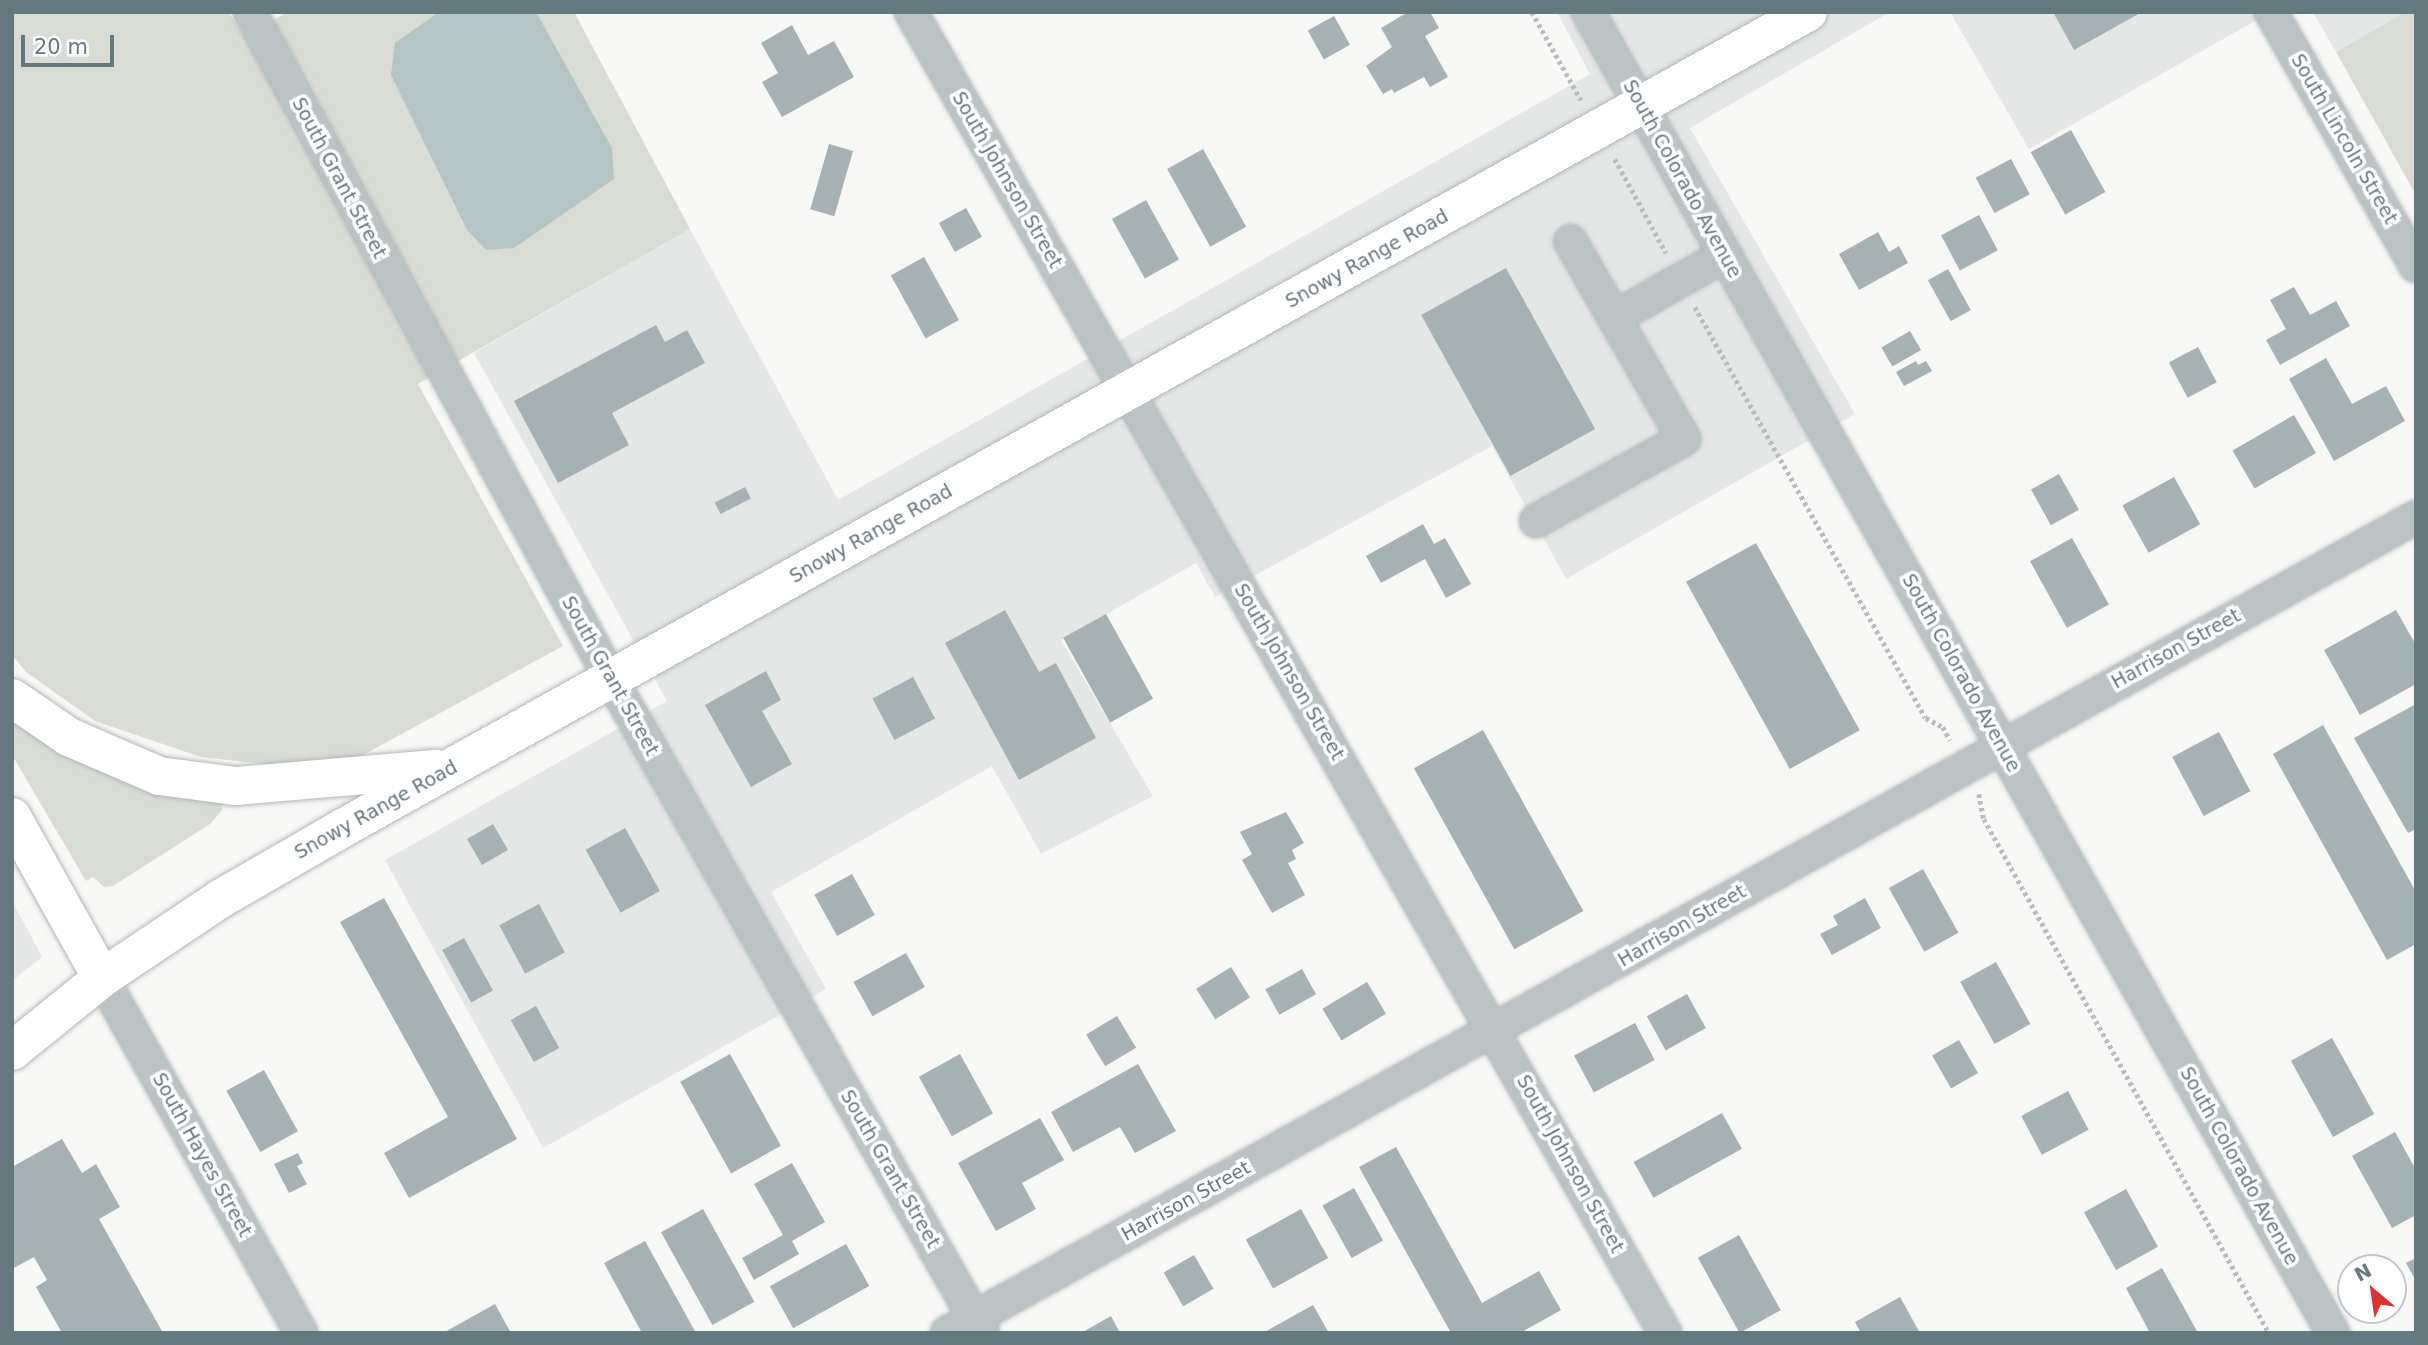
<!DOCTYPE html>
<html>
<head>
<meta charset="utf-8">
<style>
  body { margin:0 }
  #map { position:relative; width:2428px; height:1345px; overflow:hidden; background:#f7f7f5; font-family:"DejaVu Sans",sans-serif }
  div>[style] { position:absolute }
  .built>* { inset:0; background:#e5e7e6 }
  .green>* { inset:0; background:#d9dcd4 }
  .water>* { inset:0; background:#b5c5c6 }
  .building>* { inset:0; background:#a6b1b4; transform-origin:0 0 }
  .path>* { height:4.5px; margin-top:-2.25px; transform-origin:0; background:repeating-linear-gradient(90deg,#b7bcbd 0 3.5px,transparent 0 7px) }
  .roads { filter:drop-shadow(0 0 2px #b0b7b9) drop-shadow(0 0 2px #b0b7b9) }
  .minor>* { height:32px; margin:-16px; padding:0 16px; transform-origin:16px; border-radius:16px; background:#bcc3c4 }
  .major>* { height:38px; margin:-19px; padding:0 19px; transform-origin:19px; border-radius:19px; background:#fff }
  span { translate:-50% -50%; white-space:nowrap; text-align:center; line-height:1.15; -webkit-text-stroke:7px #fff; paint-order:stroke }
  .street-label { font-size:19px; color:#64797e }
  .frame { position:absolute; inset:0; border:14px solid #64797e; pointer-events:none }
  .north { position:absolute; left:2337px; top:1254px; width:70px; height:70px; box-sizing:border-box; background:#fff; border:2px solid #c1c9cb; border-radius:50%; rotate:331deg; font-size:19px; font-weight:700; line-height:28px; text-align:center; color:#64797e }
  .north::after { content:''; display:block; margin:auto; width:24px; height:32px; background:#da3432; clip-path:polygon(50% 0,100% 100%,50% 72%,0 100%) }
  .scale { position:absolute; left:21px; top:35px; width:93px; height:32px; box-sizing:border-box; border:4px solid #64797e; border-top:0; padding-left:9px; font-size:21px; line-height:24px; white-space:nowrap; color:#64797e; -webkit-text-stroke:5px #fff; paint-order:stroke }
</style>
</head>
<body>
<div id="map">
  <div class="built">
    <div style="clip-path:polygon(1557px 12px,1890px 12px,1690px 128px,1855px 414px,1566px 579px,1492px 446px,1215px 597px,1196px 563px,1061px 640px,1153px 796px,1041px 854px,992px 766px,771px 892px,826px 989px,543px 1148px,385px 860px,667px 701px,474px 353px,690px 229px,838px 500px,1590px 74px)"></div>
    <div style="clip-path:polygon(1950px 12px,2271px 12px,2029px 149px)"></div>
    <div style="clip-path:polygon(2313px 12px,2405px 12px,2336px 52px)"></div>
    <div style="clip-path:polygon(12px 901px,42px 957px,12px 981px)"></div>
  </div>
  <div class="green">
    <div style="clip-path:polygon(12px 12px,228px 12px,244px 36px,288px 12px,574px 12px,690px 229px,418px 384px,563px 646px,352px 761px,301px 768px,201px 757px,95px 721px,26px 672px,12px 655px)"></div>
    <div style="clip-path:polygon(2405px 12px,2416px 12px,2416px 195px,2336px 52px)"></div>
    <div style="clip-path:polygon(12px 711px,222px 803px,222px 810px,210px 824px,113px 886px,104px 887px,93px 877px,86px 881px,12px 755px)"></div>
  </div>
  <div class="water">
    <div style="clip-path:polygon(439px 12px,536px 12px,612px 148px,614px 179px,514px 248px,486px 250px,467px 230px,391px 75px,395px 43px)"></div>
  </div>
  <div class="building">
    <div style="clip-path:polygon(1408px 12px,1430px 12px,1439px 28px,1425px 36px,1448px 77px,1430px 87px,1424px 77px,1394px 93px,1392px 89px,1383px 94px,1366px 66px,1392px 47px,1381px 28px)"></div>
    <div style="clip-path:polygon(2053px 12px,2142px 12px,2074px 50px)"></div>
    <div style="left:1334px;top:16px;width:33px;height:30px;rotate:61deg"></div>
    <div style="clip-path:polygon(792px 25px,808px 55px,834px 41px,854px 77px,782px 117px,762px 82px,778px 73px,761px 43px)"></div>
    <div style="left:2071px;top:130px;width:71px;height:46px;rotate:61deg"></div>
    <div style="left:829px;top:144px;width:25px;height:68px;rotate:16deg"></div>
    <div style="left:1203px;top:149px;width:89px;height:41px;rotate:61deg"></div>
    <div style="left:2011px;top:159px;width:40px;height:40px;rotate:62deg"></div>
    <div style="left:1146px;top:200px;width:68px;height:39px;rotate:61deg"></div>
    <div style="left:966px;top:208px;width:33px;height:31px;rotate:61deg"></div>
    <div style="left:1979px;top:215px;width:40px;height:43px;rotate:62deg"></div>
    <div style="clip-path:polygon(1878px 232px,1889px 252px,1899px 246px,1908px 263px,1859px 290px,1839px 254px)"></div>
    <div style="left:924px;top:257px;width:72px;height:38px;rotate:61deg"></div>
    <div style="left:1506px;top:268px;width:184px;height:97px;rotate:61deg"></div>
    <div style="left:1948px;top:269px;width:47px;height:23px;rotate:61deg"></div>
    <div style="clip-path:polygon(2294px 287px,2310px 315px,2336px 301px,2350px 326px,2280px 365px,2266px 340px,2286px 329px,2270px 300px)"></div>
    <div style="clip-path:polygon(656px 325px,665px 342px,687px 330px,705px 363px,612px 413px,629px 445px,558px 483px,514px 401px)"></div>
    <div style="left:1910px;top:331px;width:22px;height:33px;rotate:60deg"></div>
    <div style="left:2198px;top:347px;width:40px;height:33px;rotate:62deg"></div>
    <div style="clip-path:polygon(2326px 358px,2352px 404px,2386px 386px,2405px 421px,2334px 461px,2289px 379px)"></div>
    <div style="clip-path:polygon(1916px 361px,1918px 365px,1926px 361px,1932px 371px,1904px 386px,1896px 372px)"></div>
    <div style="left:2294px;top:415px;width:44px;height:71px;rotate:60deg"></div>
    <div style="left:2059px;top:474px;width:41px;height:32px;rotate:61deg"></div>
    <div style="left:2174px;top:477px;width:54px;height:59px;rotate:61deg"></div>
    <div style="left:745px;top:487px;width:13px;height:34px;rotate:63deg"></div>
    <div style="clip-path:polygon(1423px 524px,1434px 544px,1445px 538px,1471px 584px,1446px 598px,1425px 559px,1381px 583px,1366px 556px)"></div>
    <div style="left:2072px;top:538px;width:76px;height:48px;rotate:61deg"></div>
    <div style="left:1756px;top:543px;width:214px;height:80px;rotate:61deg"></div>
    <div style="clip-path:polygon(1005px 610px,1039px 672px,1056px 663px,1096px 738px,1019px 780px,945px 643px)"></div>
    <div style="clip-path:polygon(2396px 610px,2416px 645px,2416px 684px,2360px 715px,2324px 650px)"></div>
    <div style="left:1106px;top:614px;width:97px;height:49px;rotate:61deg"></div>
    <div style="clip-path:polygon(766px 671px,781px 700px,762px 711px,792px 764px,751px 787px,705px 705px)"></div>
    <div style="left:913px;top:677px;width:47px;height:46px;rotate:62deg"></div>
    <div style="clip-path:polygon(2416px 704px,2416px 829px,2408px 833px,2354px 738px)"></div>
    <div style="clip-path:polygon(2323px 725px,2416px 892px,2416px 944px,2387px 960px,2273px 754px)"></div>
    <div style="left:1483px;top:730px;width:207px;height:79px;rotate:61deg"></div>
    <div style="left:2219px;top:732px;width:67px;height:53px;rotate:62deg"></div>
    <div style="clip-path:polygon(1286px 812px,1304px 843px,1292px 850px,1296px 859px,1288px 863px,1305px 895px,1272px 913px,1242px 860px,1252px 854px,1240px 832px)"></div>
    <div style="left:493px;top:824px;width:30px;height:30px;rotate:60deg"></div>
    <div style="left:625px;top:828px;width:72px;height:45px;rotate:61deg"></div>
    <div style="left:1923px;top:869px;width:73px;height:39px;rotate:61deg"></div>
    <div style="left:852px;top:874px;width:47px;height:43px;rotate:61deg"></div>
    <div style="clip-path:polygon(384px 898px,517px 1139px,409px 1198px,384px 1153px,448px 1117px,340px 922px)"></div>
    <div style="clip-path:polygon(1865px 898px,1881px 928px,1832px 955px,1820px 934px,1838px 925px,1833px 916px)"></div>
    <div style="left:539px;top:904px;width:55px;height:45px;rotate:62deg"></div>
    <div style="left:464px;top:938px;width:60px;height:25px;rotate:61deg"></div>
    <div style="left:906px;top:953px;width:39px;height:60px;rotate:61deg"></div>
    <div style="left:1996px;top:962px;width:71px;height:41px;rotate:61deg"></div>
    <div style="left:1231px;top:967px;width:36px;height:41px;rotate:58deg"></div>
    <div style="left:1302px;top:969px;width:29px;height:42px;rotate:61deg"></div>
    <div style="left:1367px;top:982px;width:37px;height:52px;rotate:59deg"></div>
    <div style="left:1687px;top:994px;width:39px;height:46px;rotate:61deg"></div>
    <div style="left:536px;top:1006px;width:48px;height:29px;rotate:61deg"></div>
    <div style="left:1117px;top:1016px;width:37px;height:36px;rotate:59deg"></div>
    <div style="left:1635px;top:1023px;width:42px;height:69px;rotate:62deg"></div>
    <div style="left:2332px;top:1038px;width:87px;height:47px;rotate:61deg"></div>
    <div style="left:1959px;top:1040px;width:38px;height:31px;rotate:60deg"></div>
    <div style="left:730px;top:1054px;width:105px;height:57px;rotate:61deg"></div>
    <div style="left:960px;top:1054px;width:68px;height:47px;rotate:61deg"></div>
    <div style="clip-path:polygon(1138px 1064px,1176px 1131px,1135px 1153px,1120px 1127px,1073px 1152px,1051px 1112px)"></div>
    <div style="left:264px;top:1070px;width:70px;height:43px;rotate:61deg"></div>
    <div style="left:2068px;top:1091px;width:44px;height:53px;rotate:62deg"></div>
    <div style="left:1722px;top:1113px;width:41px;height:101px;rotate:61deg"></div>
    <div style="clip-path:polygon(1040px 1118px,1064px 1160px,1022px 1183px,1036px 1209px,996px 1231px,958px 1163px)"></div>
    <div style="clip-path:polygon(2395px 1132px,2416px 1170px,2416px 1215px,2392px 1228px,2352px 1156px)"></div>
    <div style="clip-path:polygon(62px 1139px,82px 1173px,96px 1164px,120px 1207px,99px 1219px,163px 1333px,62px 1333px,36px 1287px,47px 1280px,34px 1257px,12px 1269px,12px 1167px)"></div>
    <div style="clip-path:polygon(1396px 1147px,1482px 1303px,1539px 1271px,1561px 1310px,1520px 1333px,1451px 1333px,1359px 1167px)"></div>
    <div style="clip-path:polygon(298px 1153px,303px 1163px,297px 1166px,307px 1184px,289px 1193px,274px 1164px)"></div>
    <div style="clip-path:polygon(792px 1163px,825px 1222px,792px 1241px,799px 1254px,754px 1280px,742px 1258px,783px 1235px,754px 1184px)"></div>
    <div style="left:1354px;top:1188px;width:60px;height:36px;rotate:61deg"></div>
    <div style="left:2126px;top:1189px;width:66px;height:48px;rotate:61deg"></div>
    <div style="left:703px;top:1209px;width:106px;height:48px;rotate:61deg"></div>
    <div style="left:1301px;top:1209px;width:56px;height:63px;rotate:61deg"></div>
    <div style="left:1739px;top:1235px;width:86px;height:47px;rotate:61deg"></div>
    <div style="clip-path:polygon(645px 1241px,696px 1333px,642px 1333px,604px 1263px)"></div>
    <div style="left:846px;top:1244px;width:48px;height:87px;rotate:61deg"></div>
    <div style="left:1194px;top:1255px;width:39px;height:35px;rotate:60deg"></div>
    <div style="clip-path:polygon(2416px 1258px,2416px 1281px,2406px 1263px)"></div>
    <div style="clip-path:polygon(2162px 1268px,2198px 1333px,2150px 1333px,2126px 1288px)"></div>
    <div style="clip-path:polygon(1900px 1297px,1920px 1333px,1861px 1333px,1855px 1322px)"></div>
    <div style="clip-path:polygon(495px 1304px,511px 1333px,443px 1333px)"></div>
    <div style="clip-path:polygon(1313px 1305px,1329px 1333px,1263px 1333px)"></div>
    <div style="clip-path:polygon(1111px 1316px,1120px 1333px,1081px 1333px)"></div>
  </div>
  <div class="path">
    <div style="left:1532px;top:12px;width:101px;rotate:60.9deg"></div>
    <div style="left:1615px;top:159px;width:107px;rotate:61.5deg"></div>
    <div style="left:1695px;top:307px;width:471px;rotate:60.7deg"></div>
    <div style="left:1926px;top:718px;width:19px;rotate:28deg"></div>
    <div style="left:1943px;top:727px;width:15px;rotate:62deg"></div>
    <div style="left:1979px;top:794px;width:25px;rotate:79deg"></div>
    <div style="left:1984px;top:819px;width:588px;rotate:60.99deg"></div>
  </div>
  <div class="roads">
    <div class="minor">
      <div style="left:250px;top:12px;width:758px;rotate:61.58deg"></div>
      <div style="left:611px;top:679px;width:752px;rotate:60.37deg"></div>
      <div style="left:911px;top:12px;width:1521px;rotate:60.28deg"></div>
      <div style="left:1588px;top:12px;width:1517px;rotate:60.58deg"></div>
      <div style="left:2271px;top:12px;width:292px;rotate:60.3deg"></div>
      <div style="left:1614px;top:318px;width:128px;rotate:-29.6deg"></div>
      <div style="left:1536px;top:521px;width:169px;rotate:-29deg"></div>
      <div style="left:1684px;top:439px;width:228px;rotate:-119.9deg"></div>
      <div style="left:102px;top:978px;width:407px;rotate:60.7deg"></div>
      <div style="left:947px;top:1333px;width:1680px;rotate:-29.05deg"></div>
    </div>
    <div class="major">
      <div style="left:12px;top:698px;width:69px;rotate:34.4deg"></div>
      <div style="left:69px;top:737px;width:98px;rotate:23.4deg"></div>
      <div style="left:159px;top:776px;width:78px;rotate:7.4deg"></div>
      <div style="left:236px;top:786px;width:201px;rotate:-4.9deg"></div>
      <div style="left:12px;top:817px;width:184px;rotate:60.8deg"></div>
      <div style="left:12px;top:1051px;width:116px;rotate:-39deg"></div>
      <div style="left:102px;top:978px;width:142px;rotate:-33.8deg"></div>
      <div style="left:220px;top:899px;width:140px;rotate:-30deg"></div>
      <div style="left:341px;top:829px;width:1679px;rotate:-29.11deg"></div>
    </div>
  </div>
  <div class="street-label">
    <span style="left:2344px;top:139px;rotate:60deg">South Lincoln Street</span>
    <span style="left:339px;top:178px;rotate:62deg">South Grant Street</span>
    <span style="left:1682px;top:179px;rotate:61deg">South Colorado Avenue</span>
    <span style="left:1007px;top:180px;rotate:60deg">South Johnson Street</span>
    <span style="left:1367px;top:259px;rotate:-29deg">Snowy Range Road</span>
    <span style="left:871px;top:534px;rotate:-29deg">Snowy Range Road</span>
    <span style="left:2176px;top:649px;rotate:-29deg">Harrison Street</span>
    <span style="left:1289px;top:672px;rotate:60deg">South Johnson Street</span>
    <span style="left:1961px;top:673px;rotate:61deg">South Colorado Avenue</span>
    <span style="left:610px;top:676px;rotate:61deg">South Grant Street</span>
    <span style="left:376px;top:810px;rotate:-29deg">Snowy Range Road</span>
    <span style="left:1682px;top:926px;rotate:-30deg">Harrison Street</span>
    <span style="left:202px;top:1155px;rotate:61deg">South Hayes Street</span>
    <span style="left:1570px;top:1164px;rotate:61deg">South Johnson Street</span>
    <span style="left:2239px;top:1166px;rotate:61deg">South Colorado Avenue</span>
    <span style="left:890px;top:1169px;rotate:60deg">South Grant Street</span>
    <span style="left:1186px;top:1201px;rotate:-29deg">Harrison Street</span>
  </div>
  <div class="frame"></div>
  <div class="north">N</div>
  <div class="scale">20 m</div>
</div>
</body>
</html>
